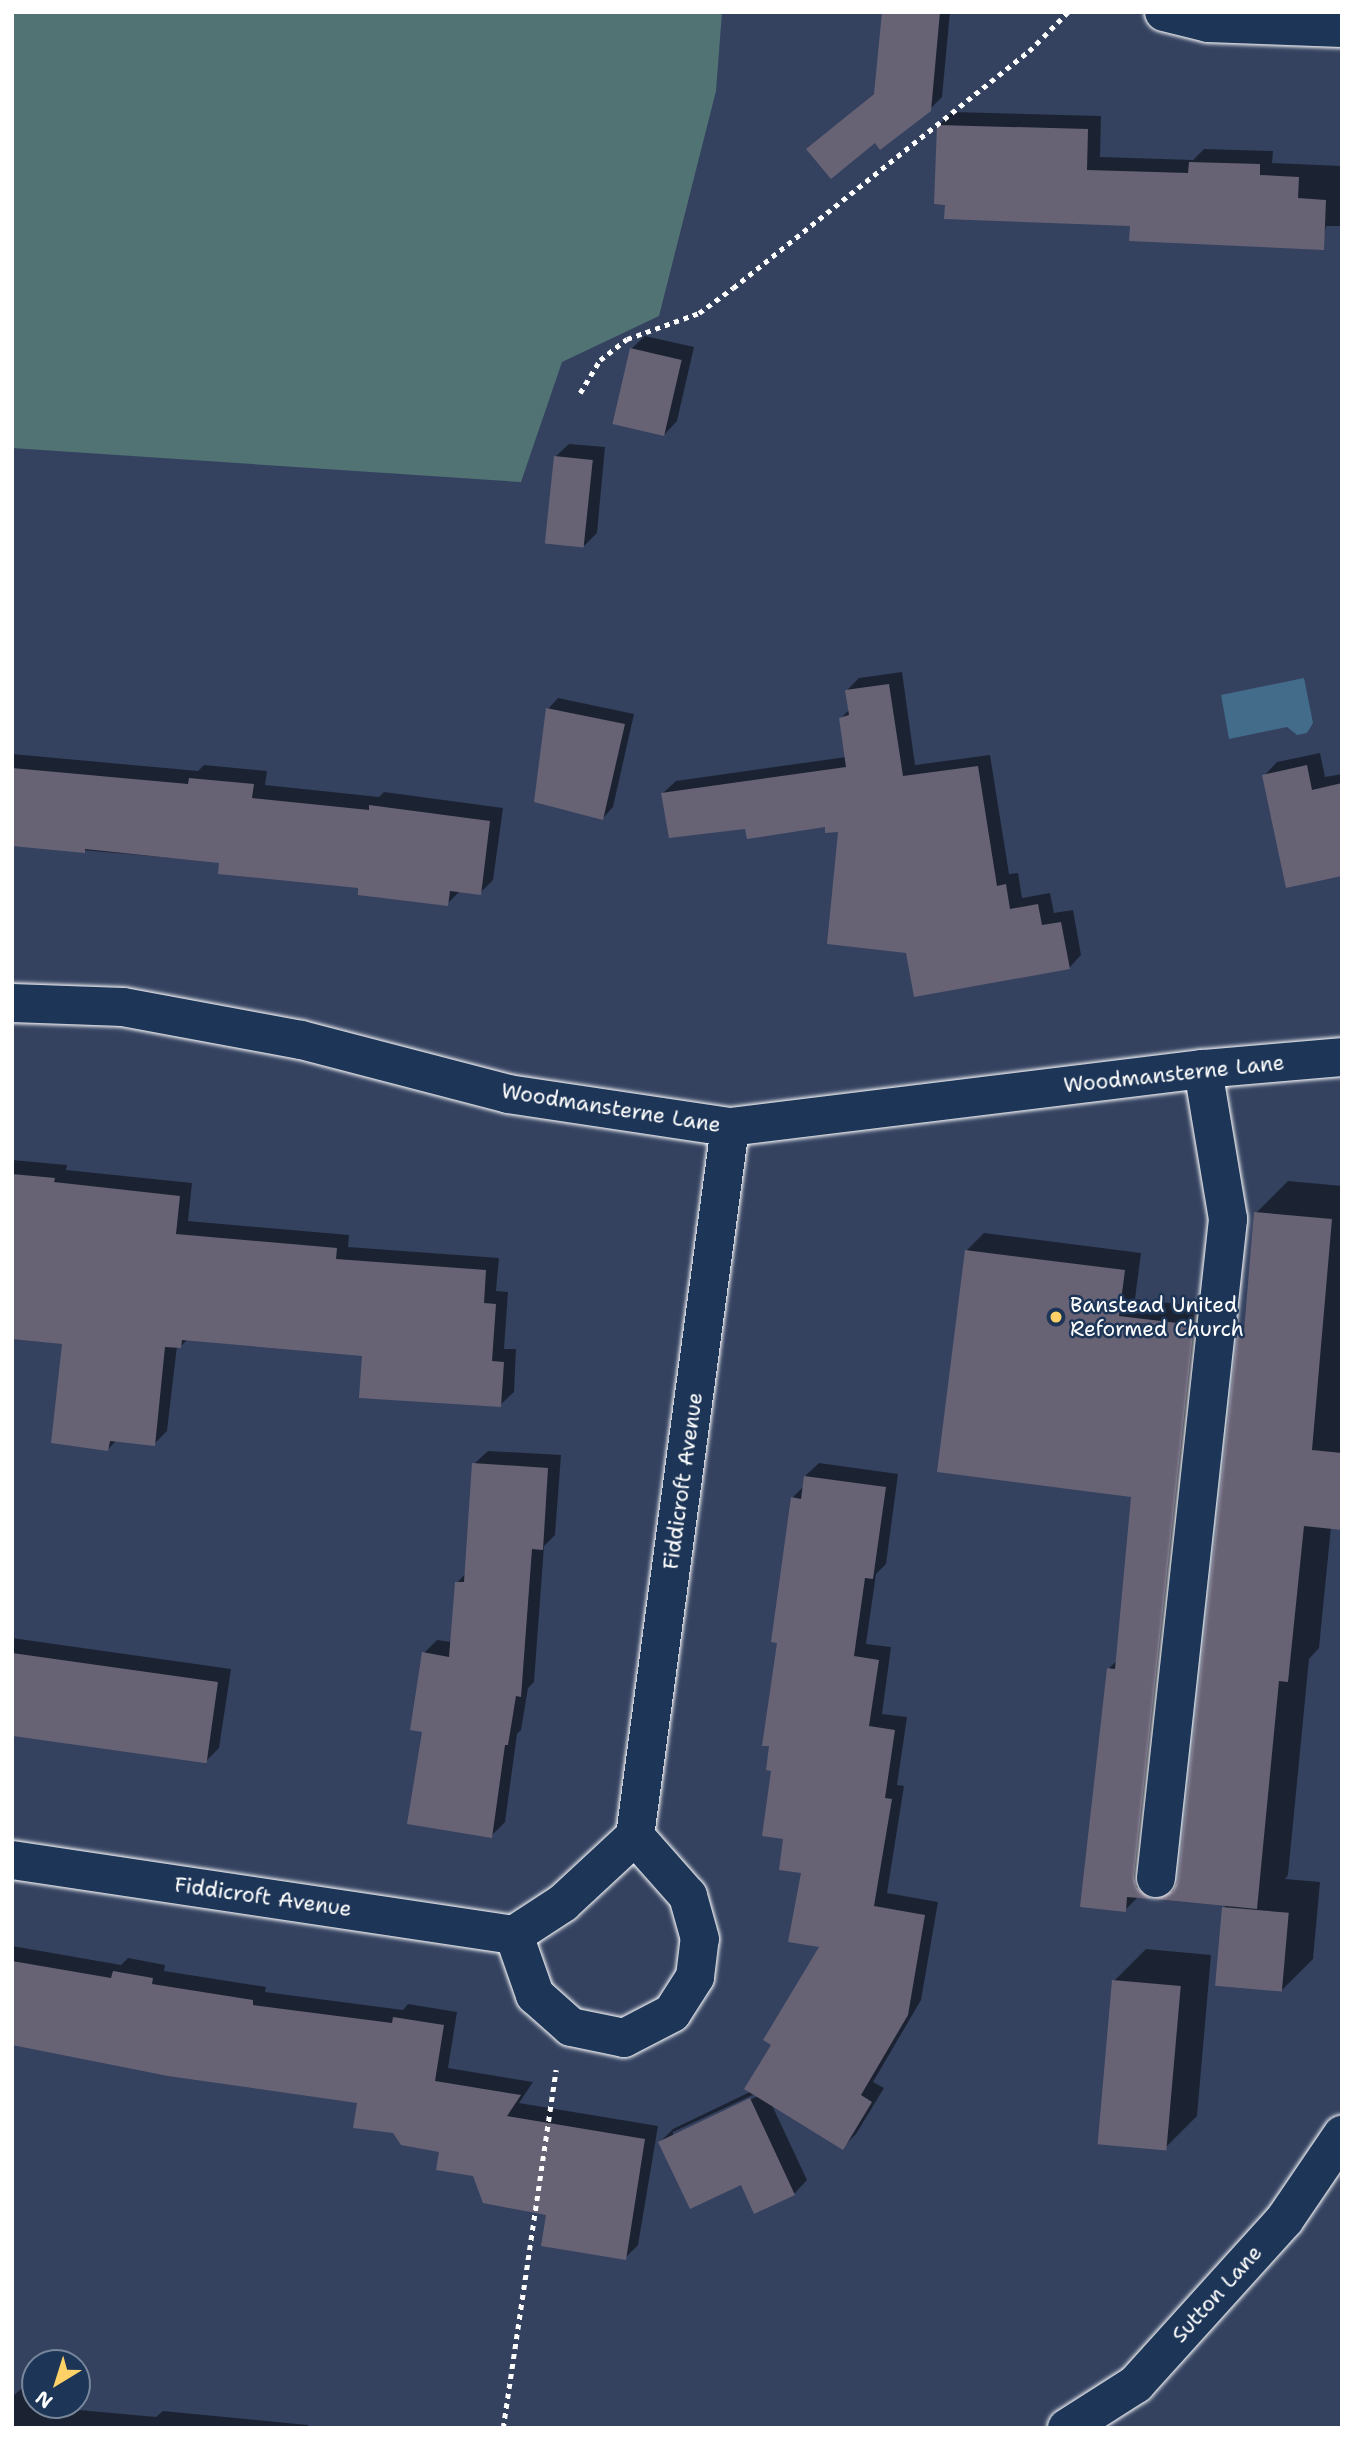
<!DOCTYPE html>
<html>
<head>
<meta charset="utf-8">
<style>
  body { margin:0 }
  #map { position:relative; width:1354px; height:2440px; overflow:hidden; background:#344260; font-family:"Shantell Sans",sans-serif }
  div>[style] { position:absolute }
  .green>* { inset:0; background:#517374 }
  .water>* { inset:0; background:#436c8a }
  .shadow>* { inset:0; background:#0007 }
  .building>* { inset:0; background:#686275; transform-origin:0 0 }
  .path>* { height:4.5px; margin-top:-2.25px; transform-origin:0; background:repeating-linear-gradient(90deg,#fff 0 5px,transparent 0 10px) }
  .roads { filter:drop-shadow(0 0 2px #fff) drop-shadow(0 0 2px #fff) }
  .minor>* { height:38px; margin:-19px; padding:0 19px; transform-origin:19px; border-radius:19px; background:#1d3557 }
  .major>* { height:38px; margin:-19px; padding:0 19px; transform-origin:19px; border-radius:19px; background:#1d3557 }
  .dots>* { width:19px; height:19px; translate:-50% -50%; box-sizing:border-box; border:4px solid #1d3557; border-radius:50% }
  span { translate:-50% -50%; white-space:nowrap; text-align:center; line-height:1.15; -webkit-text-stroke:5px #1d3557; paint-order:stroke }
  .street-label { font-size:21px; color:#fff }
  .poi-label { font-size:21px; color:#fff }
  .left { translate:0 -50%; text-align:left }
  .frame { position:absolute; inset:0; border:14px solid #fff; pointer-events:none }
  .north { position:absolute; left:21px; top:2349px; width:70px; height:70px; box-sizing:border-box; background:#1d3557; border:2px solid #77869a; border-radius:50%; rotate:218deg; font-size:19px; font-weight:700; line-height:28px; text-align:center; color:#fff }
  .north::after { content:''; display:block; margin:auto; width:24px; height:32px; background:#ffd166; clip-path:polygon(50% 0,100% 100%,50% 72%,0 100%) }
</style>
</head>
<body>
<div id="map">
  <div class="green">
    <div style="clip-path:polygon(12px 12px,722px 12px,716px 91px,659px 316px,562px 362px,521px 482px,12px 448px)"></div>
  </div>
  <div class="water">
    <div style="clip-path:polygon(1304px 678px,1313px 723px,1307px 733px,1297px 735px,1287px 727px,1229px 739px,1221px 695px)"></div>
  </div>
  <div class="shadow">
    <div style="clip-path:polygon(884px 12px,950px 12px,942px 97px,929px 110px,808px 149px,876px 92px)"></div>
    <div style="clip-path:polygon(952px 112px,1101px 116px,1100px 157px,1193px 160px,1204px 149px,1273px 151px,1272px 163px,1342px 166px,1342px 226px,1326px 226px,1324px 234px,1132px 224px,947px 203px,939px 125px)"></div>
    <div style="clip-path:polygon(645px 336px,694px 347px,677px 421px,664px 435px,631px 349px)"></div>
    <div style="clip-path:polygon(569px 444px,605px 447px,597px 533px,584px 546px,555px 457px)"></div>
    <div style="clip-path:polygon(902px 672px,915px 765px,990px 755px,1009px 874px,1018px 873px,1022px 898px,1050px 893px,1054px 913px,1073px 910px,1081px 955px,1069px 968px,908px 951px,840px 830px,826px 825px,746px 827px,663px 793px,676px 781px,846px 757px,841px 718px,850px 709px,847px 690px,859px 678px)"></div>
    <div style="clip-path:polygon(558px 698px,634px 714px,613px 807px,603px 818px,548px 709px)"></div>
    <div style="clip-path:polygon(1320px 753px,1325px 777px,1342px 774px,1342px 875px,1264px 776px,1277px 762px)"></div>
    <div style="clip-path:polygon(12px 754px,198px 771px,204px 765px,267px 771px,265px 785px,379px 797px,384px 792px,503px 808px,493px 880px,480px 893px,460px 891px,447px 904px,221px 862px,12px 844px)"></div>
    <div style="clip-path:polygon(12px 1160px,67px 1165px,66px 1170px,192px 1183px,188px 1221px,349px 1235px,348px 1247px,499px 1258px,496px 1291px,508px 1292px,504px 1349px,516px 1349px,514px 1392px,500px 1405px,363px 1354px,188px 1339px,181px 1346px,177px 1346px,167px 1431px,154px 1444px,117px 1440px,108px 1449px,64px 1342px,12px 1337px)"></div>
    <div style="clip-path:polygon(1288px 1181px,1342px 1186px,1342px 1528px,1331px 1527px,1319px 1648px,1309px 1659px,1288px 1875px,1285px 1879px,1320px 1882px,1313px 1959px,1281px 1991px,1224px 1908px,1227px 1904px,1160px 1898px,1180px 1878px,1240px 1331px,1246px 1324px,1256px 1213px)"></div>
    <div style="clip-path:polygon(984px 1233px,1141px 1253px,1135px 1299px,1211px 1308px,1167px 1881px,1151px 1897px,1139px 1896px,1125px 1910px,1108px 1669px,1118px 1660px,1133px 1495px,967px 1250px)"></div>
    <div style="clip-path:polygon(488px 1451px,561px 1455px,555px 1535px,544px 1546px,534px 1682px,528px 1688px,521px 1730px,517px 1734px,505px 1822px,491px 1836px,424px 1730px,424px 1653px,437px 1640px,452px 1642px,457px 1583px,466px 1573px,474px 1464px)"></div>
    <div style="clip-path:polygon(evenodd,819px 1463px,898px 1474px,886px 1564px,876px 1574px,866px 1644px,891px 1647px,882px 1714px,907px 1717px,897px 1785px,904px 1786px,887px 1893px,938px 1902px,921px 2000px,873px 2082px,884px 2088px,856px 2134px,843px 2147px,771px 2103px,807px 2180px,794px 2194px,742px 2182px,660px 2142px,673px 2129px,752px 2091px,822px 1946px,803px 1872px,785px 1838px,773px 1769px,779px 1642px,792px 1498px,804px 1486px,805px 1476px,819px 1463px,757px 2093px,758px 2096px,673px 2136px,673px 2132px,757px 2093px)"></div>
    <div style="clip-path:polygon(12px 1638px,231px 1669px,219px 1748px,205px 1762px,12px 1734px)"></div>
    <div style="clip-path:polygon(12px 1946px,121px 1965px,128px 1958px,165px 1965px,164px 1971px,266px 1987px,265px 1992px,403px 2010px,408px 2004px,457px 2012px,448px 2068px,533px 2082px,519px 2103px,658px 2126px,638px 2245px,625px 2258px,441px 2151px,394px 2132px,359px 2101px,12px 2044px)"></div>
    <div style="clip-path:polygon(1146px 1949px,1211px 1955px,1197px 2116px,1165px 2148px,1114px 1981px)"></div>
    <div style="clip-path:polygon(22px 2388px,35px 2399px,35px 2405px,46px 2407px,156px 2417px,163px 2411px,308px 2425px,308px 2428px,12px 2428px,12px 2397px)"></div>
  </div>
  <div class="building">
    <div style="clip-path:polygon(882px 12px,940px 12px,931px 111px,880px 150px,875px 143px,831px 179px,806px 149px,874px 94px)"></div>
    <div style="clip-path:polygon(937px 125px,1088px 129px,1087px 170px,1188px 173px,1189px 162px,1260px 164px,1260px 175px,1299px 177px,1298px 198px,1326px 200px,1324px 250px,1129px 241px,1130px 226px,944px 219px,945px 205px,934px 204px)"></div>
    <div style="left:630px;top:348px;width:53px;height:78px;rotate:13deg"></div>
    <div style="left:554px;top:456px;width:39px;height:88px;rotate:6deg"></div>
    <div style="clip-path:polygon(889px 684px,903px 776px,978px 766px,997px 886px,1006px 884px,1010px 909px,1038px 904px,1042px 925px,1061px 922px,1070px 969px,914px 997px,906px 953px,827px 944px,838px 832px,825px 833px,825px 827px,747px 839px,745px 829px,669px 838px,661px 793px,846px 767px,839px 718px,849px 715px,845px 690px)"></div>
    <div style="clip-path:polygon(546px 708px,625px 724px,603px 820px,534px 802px)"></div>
    <div style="clip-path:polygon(1307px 765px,1312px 790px,1342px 783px,1342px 876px,1286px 888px,1262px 775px)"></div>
    <div style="clip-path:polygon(12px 768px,188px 784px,189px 778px,254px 784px,252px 798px,369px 810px,369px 805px,490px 821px,481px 895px,450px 891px,448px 906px,358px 895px,358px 888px,218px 874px,219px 863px,85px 849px,85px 853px,12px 846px)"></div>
    <div style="clip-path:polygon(12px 1174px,55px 1178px,54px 1182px,180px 1196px,176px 1234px,337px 1248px,336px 1259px,486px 1270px,484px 1303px,496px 1304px,492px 1361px,504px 1362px,501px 1407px,359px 1398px,362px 1356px,182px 1340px,181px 1348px,165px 1347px,155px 1446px,110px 1441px,108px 1451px,51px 1443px,62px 1344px,12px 1339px)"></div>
    <div style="clip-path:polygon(1254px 1212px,1332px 1219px,1312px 1450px,1342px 1453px,1342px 1530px,1304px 1526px,1288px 1682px,1279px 1681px,1257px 1909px,1156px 1899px,1173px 1891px,1178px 1880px,1238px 1330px,1244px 1331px)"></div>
    <div style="clip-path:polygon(965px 1250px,1125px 1270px,1119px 1316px,1194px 1325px,1134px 1876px,1136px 1887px,1151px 1899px,1127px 1897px,1126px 1912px,1080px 1907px,1107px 1668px,1115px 1669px,1131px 1497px,937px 1472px)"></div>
    <div style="clip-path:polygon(472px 1463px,548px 1468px,543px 1550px,532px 1549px,521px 1697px,516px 1696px,508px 1745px,505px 1745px,492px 1838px,407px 1824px,422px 1732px,410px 1730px,422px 1652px,449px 1657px,455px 1582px,464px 1582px)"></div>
    <div style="clip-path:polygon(804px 1476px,886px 1487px,873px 1579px,865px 1578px,854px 1656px,879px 1660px,869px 1726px,895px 1730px,885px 1798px,892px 1799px,874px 1906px,925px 1915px,908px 2015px,861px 2095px,872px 2102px,843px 2150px,744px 2089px,771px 2045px,763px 2040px,819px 1947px,788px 1942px,801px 1873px,779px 1870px,783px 1839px,762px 1836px,771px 1771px,766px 1770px,769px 1746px,762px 1746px,777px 1643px,771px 1642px,791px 1497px,801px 1499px)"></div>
    <div style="left:12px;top:1653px;width:208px;height:82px;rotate:8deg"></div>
    <div style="left:1222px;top:1907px;width:67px;height:79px;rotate:5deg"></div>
    <div style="clip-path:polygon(12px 1961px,111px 1978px,113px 1971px,153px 1978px,152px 1984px,253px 2000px,253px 2005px,392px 2023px,393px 2017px,444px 2025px,435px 2081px,521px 2095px,507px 2116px,645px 2139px,626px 2260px,541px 2246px,546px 2215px,483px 2203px,473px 2176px,436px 2170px,439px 2152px,401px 2145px,393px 2133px,353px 2128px,357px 2103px,168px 2076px,12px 2045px)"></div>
    <div style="left:1112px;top:1980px;width:69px;height:165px;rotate:5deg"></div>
    <div style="clip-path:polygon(750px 2098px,795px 2195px,754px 2214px,741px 2185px,690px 2209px,658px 2142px)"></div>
  </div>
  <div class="path">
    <div style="left:580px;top:393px;width:39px;rotate:-59deg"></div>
    <div style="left:600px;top:360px;width:34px;rotate:-38deg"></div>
    <div style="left:627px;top:339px;width:77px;rotate:-19.9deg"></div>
    <div style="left:699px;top:313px;width:42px;rotate:-36.3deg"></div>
    <div style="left:733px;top:288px;width:379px;rotate:-38.7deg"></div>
    <div style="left:1029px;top:51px;width:55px;rotate:-45deg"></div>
    <div style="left:503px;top:2428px;width:362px;rotate:-81.6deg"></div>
  </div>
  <div class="roads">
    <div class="minor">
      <div style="left:1164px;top:12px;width:45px;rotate:14deg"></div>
      <div style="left:1208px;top:23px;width:134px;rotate:2.1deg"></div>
      <div style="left:12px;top:1003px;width:111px;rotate:2.1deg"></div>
      <div style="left:123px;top:1007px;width:181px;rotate:10.5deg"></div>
      <div style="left:301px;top:1040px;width:214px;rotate:14.6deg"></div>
      <div style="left:508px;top:1094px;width:224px;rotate:8.5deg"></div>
      <div style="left:730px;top:1127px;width:477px;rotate:-7deg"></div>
      <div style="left:1203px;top:1069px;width:140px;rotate:-4.9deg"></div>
      <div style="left:12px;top:1860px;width:508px;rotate:8.5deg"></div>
      <div style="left:514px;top:1935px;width:59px;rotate:-33.1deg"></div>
      <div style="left:563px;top:1903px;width:98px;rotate:-42.9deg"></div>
      <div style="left:635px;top:1836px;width:715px;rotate:-82.37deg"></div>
      <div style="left:1156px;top:1878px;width:663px;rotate:-83.76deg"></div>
      <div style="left:1228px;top:1219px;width:152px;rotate:-99.5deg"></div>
      <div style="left:514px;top:1935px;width:64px;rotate:70.7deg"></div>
      <div style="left:535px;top:1995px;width:48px;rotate:41.6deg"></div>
      <div style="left:571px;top:2027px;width:54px;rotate:11.7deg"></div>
      <div style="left:624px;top:2038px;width:54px;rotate:-27.5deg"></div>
      <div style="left:672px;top:2013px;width:43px;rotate:-57.4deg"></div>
      <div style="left:695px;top:1977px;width:38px;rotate:-83deg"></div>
      <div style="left:700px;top:1939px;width:45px;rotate:-105.6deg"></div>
      <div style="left:688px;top:1896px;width:80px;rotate:-131.5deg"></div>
    </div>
    <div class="major">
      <div style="left:1067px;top:2428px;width:82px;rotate:-32.5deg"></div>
      <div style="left:1136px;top:2384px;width:222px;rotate:-47.9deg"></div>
      <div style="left:1285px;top:2219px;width:102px;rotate:-55.8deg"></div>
    </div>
  </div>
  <div class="dots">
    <div style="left:1056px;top:1317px;background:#ffd166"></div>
  </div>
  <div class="street-label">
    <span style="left:1174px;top:1074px;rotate:-6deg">Woodmansterne Lane</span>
    <span style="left:611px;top:1108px;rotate:9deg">Woodmansterne Lane</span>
    <span style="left:683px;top:1481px;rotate:-82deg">Fiddicroft Avenue</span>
    <span style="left:263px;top:1897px;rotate:8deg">Fiddicroft Avenue</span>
    <span style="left:1217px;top:2294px;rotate:-48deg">Sutton Lane</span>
  </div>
  <div class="poi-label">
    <span class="left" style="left:1070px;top:1317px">Banstead United<br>Reformed Church</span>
  </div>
  <div class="frame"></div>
  <div class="north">N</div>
</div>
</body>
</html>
